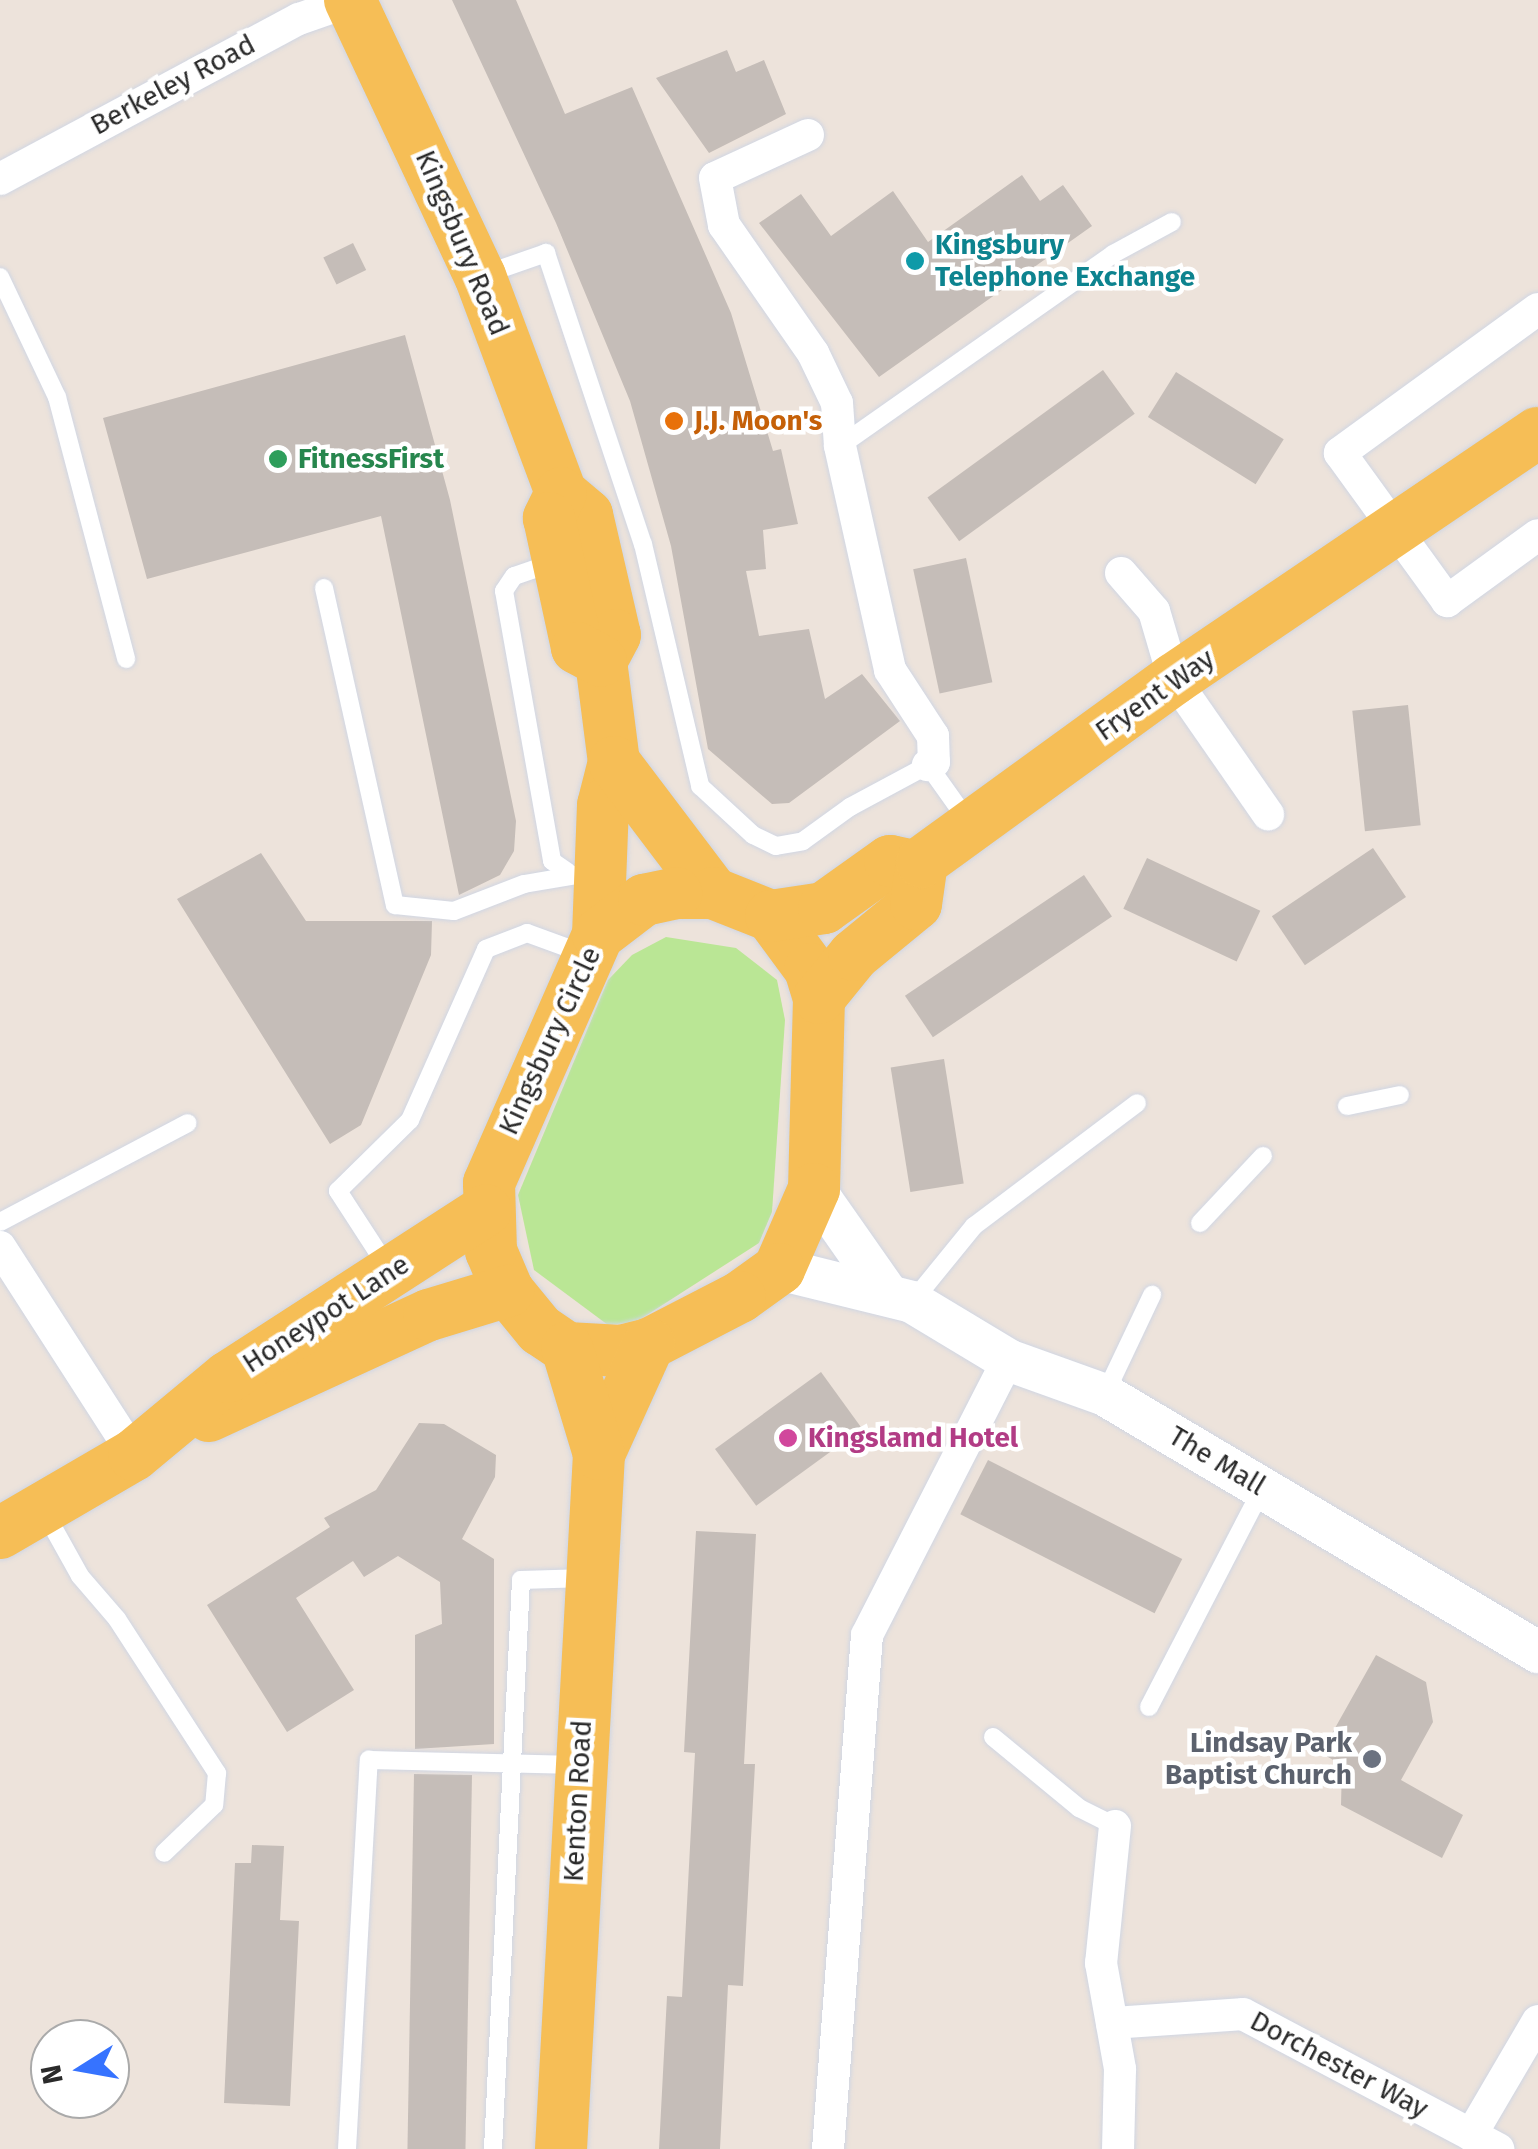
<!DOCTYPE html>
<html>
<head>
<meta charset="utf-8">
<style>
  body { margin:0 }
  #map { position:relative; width:1538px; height:2149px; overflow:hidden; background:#ede3db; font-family:"Fira Sans",sans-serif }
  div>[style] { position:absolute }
  .green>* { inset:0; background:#bae695 }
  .building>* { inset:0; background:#c5bdb8; transform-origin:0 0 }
  .roads { filter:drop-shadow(0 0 2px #d0d6e3) drop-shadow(0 0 2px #d0d6e3) }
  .service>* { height:18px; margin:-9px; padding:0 9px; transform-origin:9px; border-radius:9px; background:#fff }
  .minor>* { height:32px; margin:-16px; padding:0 16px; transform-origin:16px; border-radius:16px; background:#fff }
  .tertiary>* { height:42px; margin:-21px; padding:0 21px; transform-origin:21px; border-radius:21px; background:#fff }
  .primary>* { height:52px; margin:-26px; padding:0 26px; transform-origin:26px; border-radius:26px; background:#f6be56 }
  .dots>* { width:28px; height:28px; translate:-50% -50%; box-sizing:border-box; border:5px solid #fff; border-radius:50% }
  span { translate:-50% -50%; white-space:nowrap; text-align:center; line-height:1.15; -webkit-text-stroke:9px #fff; paint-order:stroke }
  .street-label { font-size:28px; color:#2a2a2a }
  .culture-label { font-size:28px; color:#0d838f; font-weight:700 }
  .left { translate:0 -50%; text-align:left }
  .food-label { font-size:28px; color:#c56008; font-weight:700 }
  .leisure-label { font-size:28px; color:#27864d; font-weight:700 }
  .hotel-label { font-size:28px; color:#b23c85; font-weight:700 }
  .worship-label { font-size:28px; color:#5b616d; font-weight:700 }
  .right { translate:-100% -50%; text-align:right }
  .north { position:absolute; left:30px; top:2019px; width:100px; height:100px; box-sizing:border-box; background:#fff; border:2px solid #aaa; border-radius:50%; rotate:259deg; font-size:28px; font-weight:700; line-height:40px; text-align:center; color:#2a2a2a }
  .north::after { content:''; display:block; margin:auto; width:35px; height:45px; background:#3673ff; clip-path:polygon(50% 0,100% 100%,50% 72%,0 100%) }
</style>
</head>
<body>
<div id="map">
  <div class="green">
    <div style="clip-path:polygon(666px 937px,736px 948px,777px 980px,785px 1020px,772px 1212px,759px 1243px,636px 1322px,608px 1325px,534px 1270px,518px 1195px,608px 980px,632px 955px)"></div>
  </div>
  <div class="building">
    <div style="clip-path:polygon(452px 0,516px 0,565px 114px,632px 87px,731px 313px,773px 451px,781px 449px,798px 524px,763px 530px,766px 569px,746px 571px,759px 636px,809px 629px,825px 699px,862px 674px,900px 721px,789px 803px,772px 804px,708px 749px,671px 546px,630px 401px,556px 223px)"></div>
    <div style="clip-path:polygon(727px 50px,736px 72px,764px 60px,786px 114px,709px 153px,656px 78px)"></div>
    <div style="clip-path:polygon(1022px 175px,1040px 201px,1063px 185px,1092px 226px,879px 377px,759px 223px,801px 194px,831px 236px,893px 191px,928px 242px)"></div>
    <div style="left:353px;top:243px;width:30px;height:33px;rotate:64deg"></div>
    <div style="clip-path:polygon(405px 335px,450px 500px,516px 821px,514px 851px,500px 875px,459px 895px,381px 516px,147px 579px,103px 418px)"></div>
    <div style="left:1103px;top:370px;width:54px;height:217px;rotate:54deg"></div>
    <div style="left:1176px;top:372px;width:127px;height:53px;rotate:32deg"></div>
    <div style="left:966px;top:558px;width:127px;height:54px;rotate:78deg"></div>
    <div style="left:1408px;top:705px;width:121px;height:56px;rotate:84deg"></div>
    <div style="left:1373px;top:848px;width:59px;height:122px;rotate:56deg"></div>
    <div style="clip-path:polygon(261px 853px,306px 921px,432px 921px,431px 955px,361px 1125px,330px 1144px,177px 899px)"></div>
    <div style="left:1147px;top:858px;width:125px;height:56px;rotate:25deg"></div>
    <div style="left:1084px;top:875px;width:50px;height:216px;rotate:56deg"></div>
    <div style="left:944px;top:1059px;width:126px;height:54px;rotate:81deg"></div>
    <div style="left:821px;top:1372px;width:70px;height:131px;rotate:54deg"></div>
    <div style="clip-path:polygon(419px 1423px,444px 1424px,496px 1455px,495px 1477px,462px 1539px,494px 1559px,494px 1744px,415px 1749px,415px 1635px,442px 1624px,440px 1582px,398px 1556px,364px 1577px,353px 1561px,296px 1598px,354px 1690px,287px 1732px,207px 1605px,330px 1527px,324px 1518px,376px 1490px)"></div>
    <div style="left:988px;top:1460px;width:218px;height:61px;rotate:27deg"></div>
    <div style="clip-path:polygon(696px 1531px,756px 1534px,744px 1764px,755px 1764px,743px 1986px,728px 1985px,720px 2149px,659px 2149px,667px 1996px,682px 1997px,695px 1753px,684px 1752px)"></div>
    <div style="clip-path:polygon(1376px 1655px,1426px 1682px,1433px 1722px,1401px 1780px,1463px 1815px,1442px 1858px,1341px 1805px,1342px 1765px,1321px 1753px)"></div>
    <div style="left:414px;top:1774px;width:58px;height:375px;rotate:1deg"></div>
    <div style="clip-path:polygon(252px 1845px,284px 1846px,280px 1920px,299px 1921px,290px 2106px,224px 2103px,235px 1863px,251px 1863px)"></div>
  </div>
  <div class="roads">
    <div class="service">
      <div style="left:483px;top:275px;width:67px;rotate:-19.2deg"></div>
      <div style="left:546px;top:253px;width:307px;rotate:71.6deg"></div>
      <div style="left:643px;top:544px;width:249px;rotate:76.7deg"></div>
      <div style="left:700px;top:786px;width:72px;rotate:42.8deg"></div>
      <div style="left:753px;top:835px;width:25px;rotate:26deg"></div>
      <div style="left:776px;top:846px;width:27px;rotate:-10deg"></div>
      <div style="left:803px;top:841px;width:58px;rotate:-35.9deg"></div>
      <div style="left:850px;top:807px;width:89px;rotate:-28.3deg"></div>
      <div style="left:928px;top:765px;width:69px;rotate:54.5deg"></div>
      <div style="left:0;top:277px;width:133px;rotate:64.6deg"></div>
      <div style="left:57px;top:397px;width:271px;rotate:75.2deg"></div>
      <div style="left:840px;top:446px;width:334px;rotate:-35.1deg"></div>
      <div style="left:1113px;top:254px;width:67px;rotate:-28.5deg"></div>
      <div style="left:555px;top:562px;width:43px;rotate:161.1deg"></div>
      <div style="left:514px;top:576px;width:18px;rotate:124deg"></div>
      <div style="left:504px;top:591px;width:274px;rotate:79.9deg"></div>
      <div style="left:552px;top:861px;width:19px;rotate:35deg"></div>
      <div style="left:324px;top:588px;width:325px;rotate:77.4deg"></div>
      <div style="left:395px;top:905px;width:59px;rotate:5.8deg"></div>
      <div style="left:454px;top:911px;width:75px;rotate:-21.1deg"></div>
      <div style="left:524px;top:884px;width:71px;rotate:-9.7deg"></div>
      <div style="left:1347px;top:1106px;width:54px;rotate:-11.7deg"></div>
      <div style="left:0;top:1222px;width:212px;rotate:-27.8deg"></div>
      <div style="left:1200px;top:1223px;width:92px;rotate:-46.8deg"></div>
      <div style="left:388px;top:1268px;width:92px;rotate:-123deg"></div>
      <div style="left:338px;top:1191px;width:101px;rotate:-44.6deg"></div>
      <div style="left:410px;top:1120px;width:187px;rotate:-66deg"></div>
      <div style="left:486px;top:949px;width:44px;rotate:-21.3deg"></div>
      <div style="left:527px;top:933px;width:59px;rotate:20deg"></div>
      <div style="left:912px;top:1302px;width:98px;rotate:-50.8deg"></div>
      <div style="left:974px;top:1226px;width:204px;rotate:-37deg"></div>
      <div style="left:1105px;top:1394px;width:110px;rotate:-64.6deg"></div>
      <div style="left:45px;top:1513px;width:72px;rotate:60.9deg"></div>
      <div style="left:80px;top:1576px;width:57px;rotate:49.3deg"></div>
      <div style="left:117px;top:1619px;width:184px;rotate:57deg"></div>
      <div style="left:217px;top:1773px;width:32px;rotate:95deg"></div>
      <div style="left:214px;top:1805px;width:69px;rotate:136.2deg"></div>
      <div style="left:1149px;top:1707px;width:246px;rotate:-62.6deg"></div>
      <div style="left:993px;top:1737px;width:112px;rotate:39.5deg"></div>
      <div style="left:1079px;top:1808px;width:40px;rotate:26.6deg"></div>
      <div style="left:347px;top:2149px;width:390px;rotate:-86.8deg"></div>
      <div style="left:369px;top:1760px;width:209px;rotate:1.4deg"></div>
      <div style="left:493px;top:2149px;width:570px;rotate:-87.18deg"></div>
      <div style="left:521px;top:1580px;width:66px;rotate:-1.7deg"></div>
    </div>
    <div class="minor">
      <div style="left:808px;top:135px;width:102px;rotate:155.2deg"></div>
      <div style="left:715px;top:178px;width:48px;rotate:79.2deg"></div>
      <div style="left:724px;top:225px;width:156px;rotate:55.2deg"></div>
      <div style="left:813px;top:353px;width:55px;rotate:64.4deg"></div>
      <div style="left:837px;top:403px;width:43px;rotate:86deg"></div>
      <div style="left:840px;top:446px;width:230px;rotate:77.4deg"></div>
      <div style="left:890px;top:670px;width:79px;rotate:56.9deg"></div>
      <div style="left:933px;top:736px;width:26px;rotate:88deg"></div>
      <div style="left:934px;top:762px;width:7px;rotate:153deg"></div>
      <div style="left:0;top:179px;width:339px;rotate:-28.2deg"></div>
      <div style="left:299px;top:19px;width:54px;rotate:-19.4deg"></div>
      <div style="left:1538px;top:309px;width:245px;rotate:144deg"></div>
      <div style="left:1340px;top:453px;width:183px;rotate:54.1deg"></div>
      <div style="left:1447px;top:601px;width:112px;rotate:-36deg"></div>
      <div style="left:1121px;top:573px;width:50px;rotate:49deg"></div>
      <div style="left:1154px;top:611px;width:71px;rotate:73.6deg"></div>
      <div style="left:1174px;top:679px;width:165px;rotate:55.2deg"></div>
      <div style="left:0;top:1247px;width:247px;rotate:57.2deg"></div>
      <div style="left:1115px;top:1826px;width:138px;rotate:95.8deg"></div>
      <div style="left:1101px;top:1963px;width:108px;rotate:79.8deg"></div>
      <div style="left:1120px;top:2069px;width:80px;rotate:91.4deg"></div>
      <div style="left:1112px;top:2023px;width:131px;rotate:-3.9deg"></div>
      <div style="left:1243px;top:2014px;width:289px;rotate:27.9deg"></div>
      <div style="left:1471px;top:2135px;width:132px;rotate:-59.6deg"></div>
      <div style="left:828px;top:2149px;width:515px;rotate:-85.66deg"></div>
      <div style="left:867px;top:1635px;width:309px;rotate:-62.9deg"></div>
    </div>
    <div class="tertiary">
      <div style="left:814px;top:1189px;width:126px;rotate:55deg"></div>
      <div style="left:779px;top:1269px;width:137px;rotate:13.9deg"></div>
      <div style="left:912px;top:1302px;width:112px;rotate:31.1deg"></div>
      <div style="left:1008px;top:1360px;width:103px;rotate:19.8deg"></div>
      <div style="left:1105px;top:1395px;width:504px;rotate:30.69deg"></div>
    </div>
    <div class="primary">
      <div style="left:350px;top:0;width:305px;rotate:64.8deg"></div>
      <div style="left:480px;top:276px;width:232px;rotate:69.5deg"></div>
      <div style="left:561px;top:493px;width:34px;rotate:40deg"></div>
      <div style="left:587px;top:515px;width:123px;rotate:76.9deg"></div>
      <div style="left:615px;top:635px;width:30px;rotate:118deg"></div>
      <div style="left:601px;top:661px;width:102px;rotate:82.7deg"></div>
      <div style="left:614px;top:762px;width:44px;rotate:104.3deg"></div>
      <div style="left:603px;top:805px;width:130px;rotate:92.2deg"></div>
      <div style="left:561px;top:493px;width:28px;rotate:116deg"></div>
      <div style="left:549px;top:518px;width:133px;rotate:77.8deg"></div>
      <div style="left:577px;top:648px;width:27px;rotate:28deg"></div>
      <div style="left:614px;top:762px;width:164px;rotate:52.9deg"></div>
      <div style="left:676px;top:893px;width:37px"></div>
      <div style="left:713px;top:893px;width:62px;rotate:21.6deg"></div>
      <div style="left:771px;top:916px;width:66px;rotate:53.7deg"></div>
      <div style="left:810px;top:969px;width:30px;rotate:73deg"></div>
      <div style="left:819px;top:998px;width:191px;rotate:91.5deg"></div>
      <div style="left:814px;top:1189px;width:87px;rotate:113.6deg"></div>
      <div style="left:779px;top:1269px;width:48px;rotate:144.3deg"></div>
      <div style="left:740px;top:1297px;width:102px;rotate:152.7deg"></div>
      <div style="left:649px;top:1344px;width:29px;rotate:166deg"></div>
      <div style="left:621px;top:1351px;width:54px;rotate:-176.8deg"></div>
      <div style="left:567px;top:1348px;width:32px;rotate:-146deg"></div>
      <div style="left:540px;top:1330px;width:50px;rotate:-129.4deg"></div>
      <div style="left:508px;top:1291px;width:43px;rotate:-113deg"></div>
      <div style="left:491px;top:1251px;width:68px;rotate:-91.7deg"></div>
      <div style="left:489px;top:1183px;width:271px;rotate:-66.3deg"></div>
      <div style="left:598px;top:935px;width:58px;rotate:-37.3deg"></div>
      <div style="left:644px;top:900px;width:33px;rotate:-12deg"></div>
      <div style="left:771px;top:916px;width:54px;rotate:-8.6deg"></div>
      <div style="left:824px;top:908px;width:81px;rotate:-35.5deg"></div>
      <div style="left:890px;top:861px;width:29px;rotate:12deg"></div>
      <div style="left:819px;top:998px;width:55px;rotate:-50.9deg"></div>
      <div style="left:854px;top:955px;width:80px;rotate:-39.4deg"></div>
      <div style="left:916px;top:904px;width:42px;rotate:-81.9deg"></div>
      <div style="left:922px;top:862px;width:311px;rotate:-36deg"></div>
      <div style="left:1174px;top:679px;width:439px;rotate:-34.1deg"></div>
      <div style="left:209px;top:1416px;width:242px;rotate:-24.7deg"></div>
      <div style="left:429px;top:1315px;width:83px;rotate:-16.9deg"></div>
      <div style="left:599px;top:1454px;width:121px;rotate:-65.6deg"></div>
      <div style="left:0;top:1533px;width:155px;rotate:-30.2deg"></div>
      <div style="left:134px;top:1455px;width:122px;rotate:-39.7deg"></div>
      <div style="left:228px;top:1377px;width:307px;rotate:-32.9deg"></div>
      <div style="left:561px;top:2149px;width:696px;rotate:-86.87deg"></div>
      <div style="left:599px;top:1454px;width:111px;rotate:-106.8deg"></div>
    </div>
  </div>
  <div class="dots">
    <div style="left:915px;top:261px;background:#0f9aa8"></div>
    <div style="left:674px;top:421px;background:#e8710a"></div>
    <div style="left:278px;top:459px;background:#2e9e5b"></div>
    <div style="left:788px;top:1438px;background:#d1479c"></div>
    <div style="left:1372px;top:1759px;background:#6b7280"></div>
  </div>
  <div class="street-label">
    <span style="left:173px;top:85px;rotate:-28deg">Berkeley Road</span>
    <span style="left:462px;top:243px;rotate:67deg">Kingsbury Road</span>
    <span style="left:1155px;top:695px;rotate:-35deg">Fryent Way</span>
    <span style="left:550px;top:1041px;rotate:-65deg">Kingsbury Circle</span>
    <span style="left:326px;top:1314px;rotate:-33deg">Honeypot Lane</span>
    <span style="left:1217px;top:1461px;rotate:31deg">The Mall</span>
    <span style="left:578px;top:1801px;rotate:-87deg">Kenton Road</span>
    <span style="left:1339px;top:2065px;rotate:28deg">Dorchester Way</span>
  </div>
  <div class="culture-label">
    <span class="left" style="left:935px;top:261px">Kingsbury<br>Telephone Exchange</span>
  </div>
  <div class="food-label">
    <span class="left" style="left:694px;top:421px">J.J. Moon's</span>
  </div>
  <div class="leisure-label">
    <span class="left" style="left:298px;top:459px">FitnessFirst</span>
  </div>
  <div class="hotel-label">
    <span class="left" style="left:808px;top:1438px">Kingslamd Hotel</span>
  </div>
  <div class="worship-label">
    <span class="right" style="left:1352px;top:1759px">Lindsay Park<br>Baptist Church</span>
  </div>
  <div class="north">N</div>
</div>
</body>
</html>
